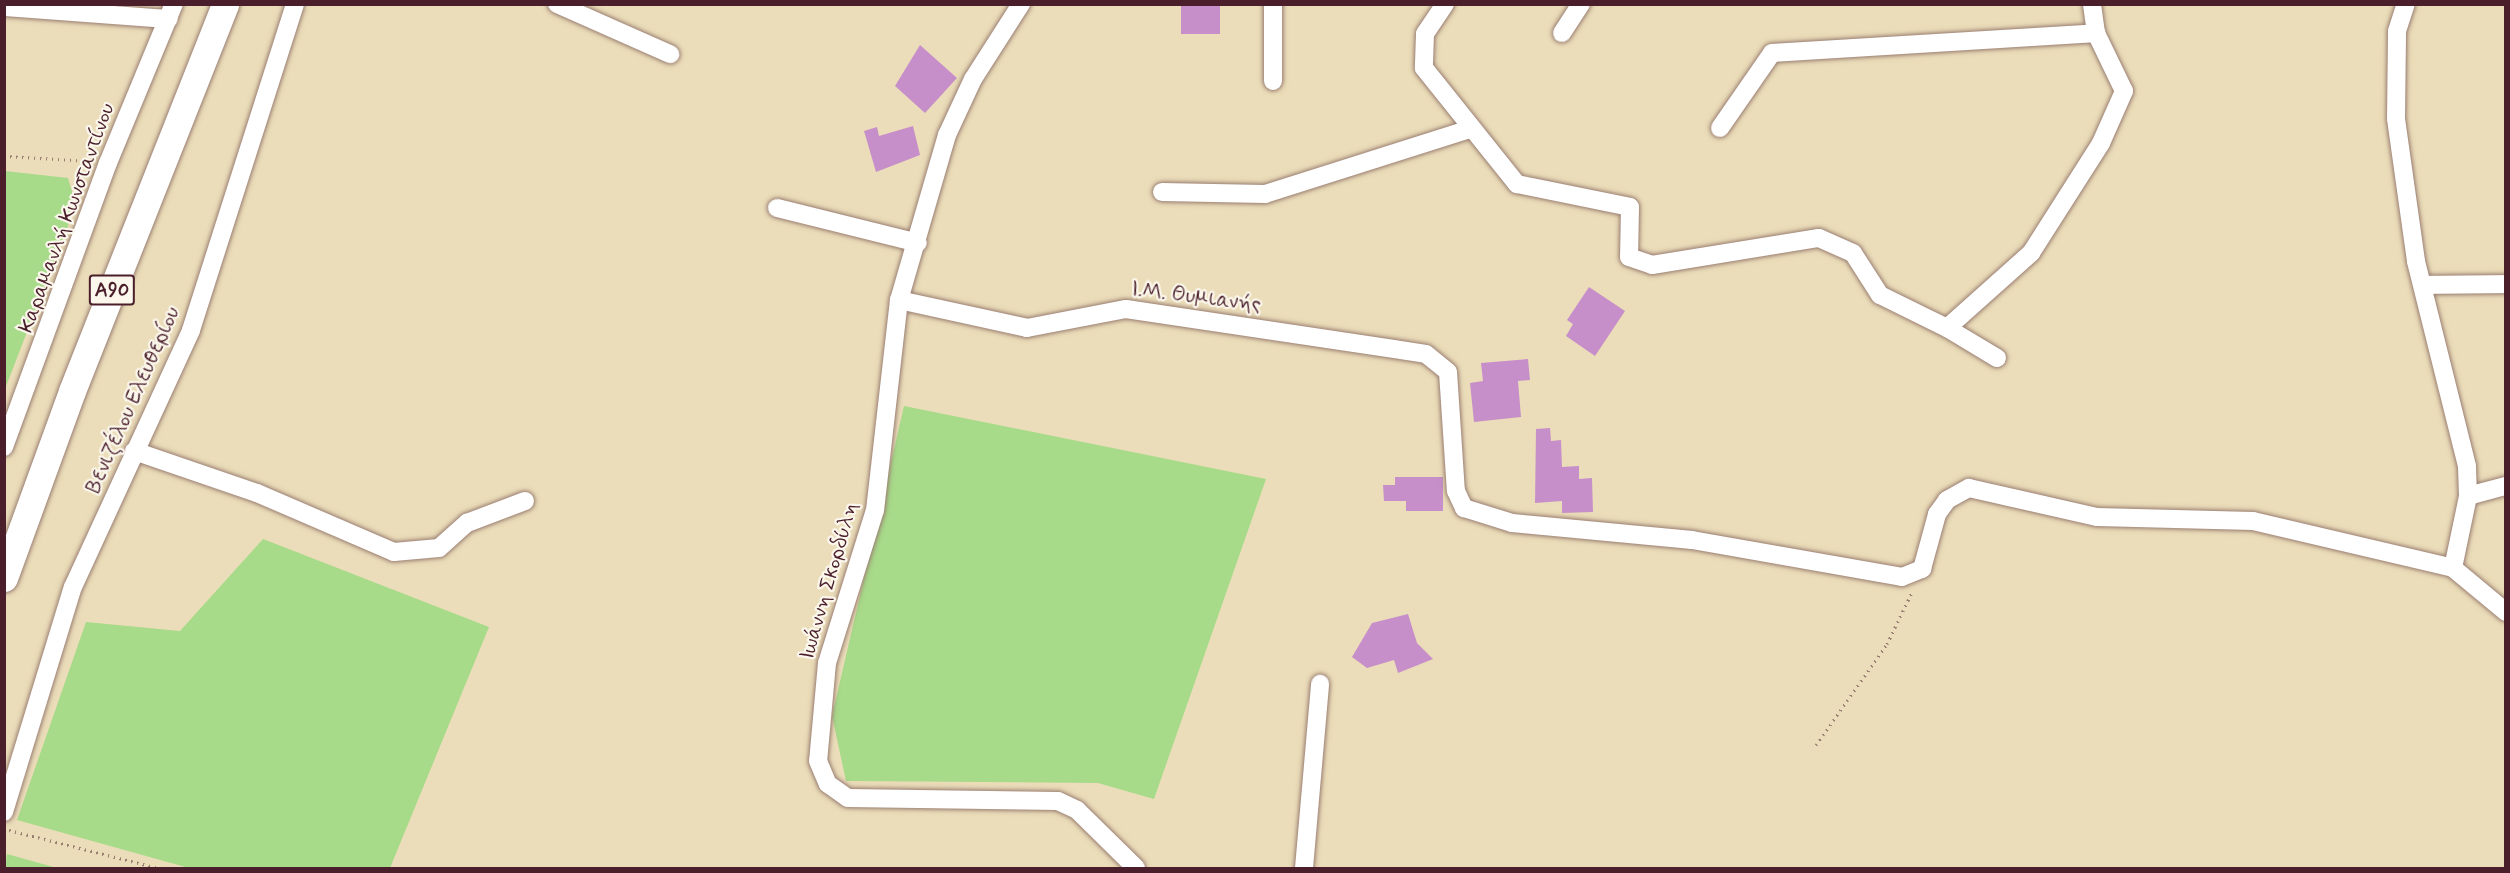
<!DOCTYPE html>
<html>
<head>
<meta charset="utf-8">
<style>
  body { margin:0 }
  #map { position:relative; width:2510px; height:873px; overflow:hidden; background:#ebddb9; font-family:Mynerve,sans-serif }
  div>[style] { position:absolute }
  .green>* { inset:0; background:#a7da89 }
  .building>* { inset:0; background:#c68fc9; transform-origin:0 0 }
  .path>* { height:3px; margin-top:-1.5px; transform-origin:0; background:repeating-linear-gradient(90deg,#9a7e72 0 1.5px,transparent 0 6px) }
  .roads { filter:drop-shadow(0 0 2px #9a7e72) drop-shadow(0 0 2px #9a7e72) }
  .minor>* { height:18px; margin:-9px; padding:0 9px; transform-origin:9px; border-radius:9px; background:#fff }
  .highway>* { height:27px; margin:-13.5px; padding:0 13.5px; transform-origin:13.5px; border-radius:13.5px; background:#fff }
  span { translate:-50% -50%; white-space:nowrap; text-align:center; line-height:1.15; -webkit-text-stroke:4.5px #fbf7ec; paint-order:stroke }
  .shield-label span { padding:2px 4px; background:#fbf7ec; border:2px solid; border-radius:4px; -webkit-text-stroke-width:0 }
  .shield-label { font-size:20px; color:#4a1f2b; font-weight:700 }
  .street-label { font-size:21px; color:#4a1f2b }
  .frame { position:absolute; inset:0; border:6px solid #4a1f2b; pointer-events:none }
</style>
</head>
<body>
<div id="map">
  <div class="green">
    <div style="clip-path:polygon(5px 171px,68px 178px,76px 205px,5px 389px)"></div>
    <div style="clip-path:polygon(904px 406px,1266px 479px,1154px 799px,1098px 783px,846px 781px,832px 716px)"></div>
    <div style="clip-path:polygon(263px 539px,489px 627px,390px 868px,189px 868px,17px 820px,86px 622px,180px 631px)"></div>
    <div style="clip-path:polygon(7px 854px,57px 868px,5px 868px)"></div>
  </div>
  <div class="building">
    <div style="left:1181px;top:4px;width:39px;height:30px"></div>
    <div style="clip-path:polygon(920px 45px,957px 78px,925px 113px,895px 86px)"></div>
    <div style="clip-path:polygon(913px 126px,920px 155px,876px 172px,864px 131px,877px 127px,879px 136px)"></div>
    <div style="clip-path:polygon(1589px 287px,1625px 311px,1595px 356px,1566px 336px,1573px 324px,1567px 320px)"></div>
    <div style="clip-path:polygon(1528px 359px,1530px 380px,1518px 381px,1521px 417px,1474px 422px,1470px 383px,1483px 381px,1481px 363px)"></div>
    <div style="clip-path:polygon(1550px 428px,1551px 441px,1561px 440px,1562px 467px,1579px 466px,1579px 479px,1592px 478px,1593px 512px,1562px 513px,1562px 501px,1535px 503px,1536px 429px)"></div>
    <div style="clip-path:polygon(1395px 477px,1443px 477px,1443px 511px,1406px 511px,1406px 501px,1384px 501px,1383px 485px,1395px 485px)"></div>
    <div style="clip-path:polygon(1408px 614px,1417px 643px,1433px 659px,1398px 673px,1394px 660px,1367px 668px,1352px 657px,1372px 623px)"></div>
  </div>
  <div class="path">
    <div style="left:4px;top:156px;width:87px;rotate:3.3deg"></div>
    <div style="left:1816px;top:745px;width:123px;rotate:-54.9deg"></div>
    <div style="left:1887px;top:644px;width:58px;rotate:-64.3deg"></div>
    <div style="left:9px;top:830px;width:154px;rotate:14.3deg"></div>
  </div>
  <div class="roads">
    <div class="minor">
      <div style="left:557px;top:4px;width:124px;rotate:23.9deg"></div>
      <div style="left:1021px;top:4px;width:89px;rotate:122.6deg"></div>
      <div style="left:973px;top:79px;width:62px;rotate:114.9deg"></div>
      <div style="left:947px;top:135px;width:172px;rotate:106.2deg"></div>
      <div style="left:899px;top:300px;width:211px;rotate:96.5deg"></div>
      <div style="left:875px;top:510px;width:160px;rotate:107.4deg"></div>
      <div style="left:827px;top:663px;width:98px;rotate:95.2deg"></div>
      <div style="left:818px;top:761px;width:25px;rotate:67deg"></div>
      <div style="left:828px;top:784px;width:24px;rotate:35deg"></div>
      <div style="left:848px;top:798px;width:210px;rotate:0.8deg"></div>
      <div style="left:1058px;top:801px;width:21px;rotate:25deg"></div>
      <div style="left:1077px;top:810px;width:83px;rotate:44.5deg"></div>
      <div style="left:1273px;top:4px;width:77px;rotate:90deg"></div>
      <div style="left:1445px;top:4px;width:36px;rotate:124deg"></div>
      <div style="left:1425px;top:34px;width:34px;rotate:92deg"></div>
      <div style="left:1424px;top:68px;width:149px;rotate:51.3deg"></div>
      <div style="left:1517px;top:184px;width:115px;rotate:11.5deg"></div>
      <div style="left:1630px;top:207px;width:50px;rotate:91.1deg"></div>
      <div style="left:1629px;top:257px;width:24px;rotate:19deg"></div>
      <div style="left:1652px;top:265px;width:169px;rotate:-9.2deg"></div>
      <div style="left:1819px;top:238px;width:37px;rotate:24deg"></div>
      <div style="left:1853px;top:253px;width:50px;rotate:57.3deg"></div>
      <div style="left:1880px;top:295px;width:75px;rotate:26.2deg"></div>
      <div style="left:4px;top:7px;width:165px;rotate:4.2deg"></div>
      <div style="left:1562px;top:33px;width:35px;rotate:-57deg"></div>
      <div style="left:1720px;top:128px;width:91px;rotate:-55.3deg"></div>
      <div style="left:1772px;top:53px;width:325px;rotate:-3.5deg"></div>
      <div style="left:1162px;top:192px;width:103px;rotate:1.1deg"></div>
      <div style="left:1265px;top:194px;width:215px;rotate:-17.6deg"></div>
      <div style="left:777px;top:208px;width:145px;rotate:13.9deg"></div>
      <div style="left:2424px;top:285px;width:82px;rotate:-0.7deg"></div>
      <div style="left:899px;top:300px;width:131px;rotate:12.3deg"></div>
      <div style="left:1027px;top:328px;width:101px;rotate:-10.9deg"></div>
      <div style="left:1126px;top:309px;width:303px;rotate:8.5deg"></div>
      <div style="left:1426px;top:354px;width:28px;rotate:39deg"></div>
      <div style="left:1448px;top:372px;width:119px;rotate:86.2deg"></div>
      <div style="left:1456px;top:491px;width:19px;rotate:65deg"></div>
      <div style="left:1464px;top:508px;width:50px;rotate:17.4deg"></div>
      <div style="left:1512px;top:523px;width:181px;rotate:5.4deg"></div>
      <div style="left:1692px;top:540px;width:213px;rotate:10deg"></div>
      <div style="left:1902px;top:577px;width:22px;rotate:-22deg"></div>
      <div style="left:1922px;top:569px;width:57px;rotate:-74.7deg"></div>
      <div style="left:1937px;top:514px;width:17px;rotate:-54deg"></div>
      <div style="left:1947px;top:500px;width:25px;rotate:-29deg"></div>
      <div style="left:1969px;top:488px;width:131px;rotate:12.8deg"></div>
      <div style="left:2097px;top:517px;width:156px;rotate:1.5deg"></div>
      <div style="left:2253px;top:521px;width:205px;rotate:13.2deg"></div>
      <div style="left:2453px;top:568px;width:74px;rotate:-78.2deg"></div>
      <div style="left:2468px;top:496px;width:30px;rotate:-92deg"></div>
      <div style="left:2467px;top:466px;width:211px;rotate:-104deg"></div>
      <div style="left:2416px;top:261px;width:144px;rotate:-98deg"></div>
      <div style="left:2396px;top:118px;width:87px;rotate:-89.3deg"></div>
      <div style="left:2397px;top:31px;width:28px;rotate:-72deg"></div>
      <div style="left:1997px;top:358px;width:58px;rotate:-149deg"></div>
      <div style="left:1947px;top:328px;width:113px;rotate:-41.8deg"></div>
      <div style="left:2031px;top:253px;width:130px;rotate:-57.5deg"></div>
      <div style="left:2101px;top:143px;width:57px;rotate:-66.1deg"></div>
      <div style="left:2124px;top:91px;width:64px;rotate:-115.8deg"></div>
      <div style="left:2096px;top:33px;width:29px;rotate:-98deg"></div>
      <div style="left:4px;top:447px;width:302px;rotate:-69.9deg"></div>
      <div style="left:108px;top:163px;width:172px;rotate:-67.5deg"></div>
      <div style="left:134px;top:451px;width:130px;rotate:18.9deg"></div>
      <div style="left:257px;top:493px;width:149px;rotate:23.3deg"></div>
      <div style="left:394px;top:552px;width:45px;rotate:-5.1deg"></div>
      <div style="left:439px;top:548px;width:38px;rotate:-42deg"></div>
      <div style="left:467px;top:523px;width:62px;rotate:-20.8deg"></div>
      <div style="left:2468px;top:496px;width:39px;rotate:-15deg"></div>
      <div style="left:2453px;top:568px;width:69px;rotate:39.7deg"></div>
      <div style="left:4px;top:812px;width:235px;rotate:-73deg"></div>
      <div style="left:73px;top:587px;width:283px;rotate:-65.3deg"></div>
      <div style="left:191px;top:330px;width:342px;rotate:-72.3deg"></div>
      <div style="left:1304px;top:868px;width:185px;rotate:-85deg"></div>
    </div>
    <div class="highway">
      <div style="left:4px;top:578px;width:199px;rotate:-70deg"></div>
      <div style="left:72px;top:391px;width:416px;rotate:-68.4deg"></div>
    </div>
  </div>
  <div class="shield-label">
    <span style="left:112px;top:290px">Α90</span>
  </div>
  <div class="street-label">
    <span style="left:67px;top:218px;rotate:-70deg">Καραμανλή Κωνσταντίνου</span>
    <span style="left:1196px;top:297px;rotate:7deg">Ι.Μ. Θυμιανής</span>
    <span style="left:133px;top:400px;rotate:-66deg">Βενιζέλου Ελευθερίου</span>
    <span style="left:829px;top:581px;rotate:-74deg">Ιωάννη Σκορδύλη</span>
  </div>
  <div class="frame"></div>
</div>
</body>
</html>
